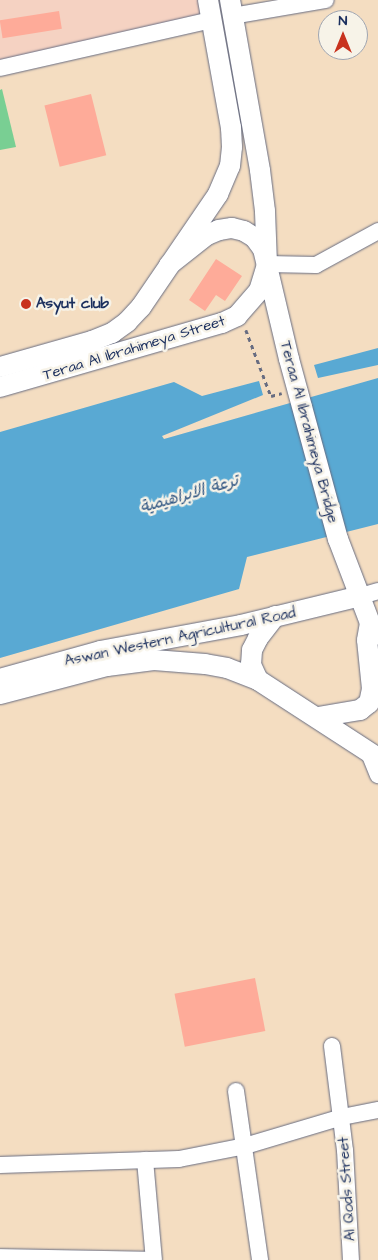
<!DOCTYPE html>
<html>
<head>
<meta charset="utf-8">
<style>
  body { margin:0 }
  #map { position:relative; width:378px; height:1260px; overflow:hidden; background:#f4ddc1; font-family:"Architects Daughter","Playpen Sans Arabic",sans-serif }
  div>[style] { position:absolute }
  .built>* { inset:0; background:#f5d2c2 }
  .green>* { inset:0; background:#79cf93 }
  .water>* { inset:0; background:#59a9d3 }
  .building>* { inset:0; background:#feab99; transform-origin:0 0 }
  .path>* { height:2.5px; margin-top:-1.25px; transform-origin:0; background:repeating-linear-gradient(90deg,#676c81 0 4px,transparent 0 8px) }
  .roads { filter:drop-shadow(0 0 1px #676c81) drop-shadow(0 0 1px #676c81) }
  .minor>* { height:16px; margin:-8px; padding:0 8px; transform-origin:8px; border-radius:8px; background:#fff }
  .major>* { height:20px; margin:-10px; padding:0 10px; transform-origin:10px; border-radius:10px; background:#fff }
  .dots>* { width:14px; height:14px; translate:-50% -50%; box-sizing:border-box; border:2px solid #f7f3e8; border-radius:50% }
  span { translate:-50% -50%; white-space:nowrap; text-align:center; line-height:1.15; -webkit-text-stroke:5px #f7f3e8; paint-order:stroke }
  .poi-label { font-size:15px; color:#1b2f5e; font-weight:700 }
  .left { translate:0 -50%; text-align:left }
  .street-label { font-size:15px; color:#1b2f5e }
  .water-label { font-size:16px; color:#2e5481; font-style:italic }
  .north { position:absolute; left:318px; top:10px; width:50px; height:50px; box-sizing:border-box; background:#f7f3e8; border:1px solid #9fa5b1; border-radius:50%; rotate:0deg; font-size:14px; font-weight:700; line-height:20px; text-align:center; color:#1b2f5e }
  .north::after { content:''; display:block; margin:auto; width:18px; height:22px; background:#c8321e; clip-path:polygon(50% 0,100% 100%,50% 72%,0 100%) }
</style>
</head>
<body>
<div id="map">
  <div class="built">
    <div style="clip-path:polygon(0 0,208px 0,211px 20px,0 68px)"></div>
  </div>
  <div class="green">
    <div style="clip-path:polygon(2px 89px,16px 147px,0 150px,0 90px)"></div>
  </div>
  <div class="water">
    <div style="clip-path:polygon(378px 348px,378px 365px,318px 378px,314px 365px)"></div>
    <div style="clip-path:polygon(378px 378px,378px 524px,247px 557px,239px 589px,0 658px,0 432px,174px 382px,202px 396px,259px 381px,263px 395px,162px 436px,164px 439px)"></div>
  </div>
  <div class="building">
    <div style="left:59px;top:11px;width:18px;height:60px;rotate:81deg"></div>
    <div style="left:91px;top:94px;width:63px;height:48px;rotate:76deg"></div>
    <div style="clip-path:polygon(216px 259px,242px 276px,225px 301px,216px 295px,205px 311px,189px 300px)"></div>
    <div style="left:255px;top:978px;width:54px;height:82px;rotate:79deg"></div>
  </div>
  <div class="path">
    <div style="left:246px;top:330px;width:71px;rotate:69.3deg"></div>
    <div style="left:271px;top:396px;width:11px;rotate:-15deg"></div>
  </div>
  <div class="roads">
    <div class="minor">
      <div style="left:232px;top:16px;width:95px;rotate:-9.7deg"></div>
      <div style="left:0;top:68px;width:216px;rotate:-12.8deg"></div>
      <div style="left:267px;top:264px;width:49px;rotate:1.2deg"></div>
      <div style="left:316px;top:265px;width:71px;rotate:-28.7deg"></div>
      <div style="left:361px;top:596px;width:18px;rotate:-16deg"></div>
      <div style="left:369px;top:753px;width:24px;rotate:68deg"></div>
      <div style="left:332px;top:1046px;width:105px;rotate:82.9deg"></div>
      <div style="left:345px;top:1150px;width:110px;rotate:86.9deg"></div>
      <div style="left:236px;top:1091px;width:171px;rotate:81.9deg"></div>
      <div style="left:145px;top:1160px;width:100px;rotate:84.9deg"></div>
      <div style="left:0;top:1165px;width:179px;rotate:-1.9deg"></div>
      <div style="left:179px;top:1159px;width:67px;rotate:-11.1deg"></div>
      <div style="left:245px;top:1146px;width:101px;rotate:-16.6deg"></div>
      <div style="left:342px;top:1117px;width:37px;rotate:-11deg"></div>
      <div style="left:0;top:1257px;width:151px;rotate:1.1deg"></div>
    </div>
    <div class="major">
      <div style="left:169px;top:265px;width:48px;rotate:-38.3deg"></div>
      <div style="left:207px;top:235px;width:13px;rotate:-23deg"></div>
      <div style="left:219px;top:230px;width:13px;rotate:-9deg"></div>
      <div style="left:232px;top:228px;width:12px;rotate:14deg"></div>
      <div style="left:244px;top:231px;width:13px;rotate:32deg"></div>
      <div style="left:255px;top:238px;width:14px;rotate:54deg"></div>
      <div style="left:263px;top:249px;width:113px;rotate:76.7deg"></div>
      <div style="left:289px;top:359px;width:187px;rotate:74.8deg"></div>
      <div style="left:338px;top:539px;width:90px;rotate:69.1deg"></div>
      <div style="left:370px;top:623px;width:14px;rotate:56deg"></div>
      <div style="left:0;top:367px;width:96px;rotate:-15.8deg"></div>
      <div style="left:92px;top:341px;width:22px;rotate:-22deg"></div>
      <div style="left:112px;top:333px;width:19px;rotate:-36deg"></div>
      <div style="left:127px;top:322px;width:21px;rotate:-47deg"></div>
      <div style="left:141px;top:307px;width:137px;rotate:-55.7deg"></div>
      <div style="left:218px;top:194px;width:30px;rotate:-67deg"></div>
      <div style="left:230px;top:166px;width:19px;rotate:-84deg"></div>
      <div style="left:232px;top:147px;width:19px;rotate:-93deg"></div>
      <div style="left:231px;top:128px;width:130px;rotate:-100.2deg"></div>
      <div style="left:0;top:387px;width:231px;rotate:-16.1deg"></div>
      <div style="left:222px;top:323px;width:17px;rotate:-25deg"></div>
      <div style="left:237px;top:316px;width:33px;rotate:-49deg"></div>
      <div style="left:259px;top:291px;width:28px;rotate:-73deg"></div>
      <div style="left:267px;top:264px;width:53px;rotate:-92.2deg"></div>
      <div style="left:265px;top:211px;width:41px;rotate:-97deg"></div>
      <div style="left:260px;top:170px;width:173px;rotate:-100deg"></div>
      <div style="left:0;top:679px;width:104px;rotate:-15.6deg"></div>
      <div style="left:100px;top:651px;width:143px;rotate:-10.4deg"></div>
      <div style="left:241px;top:625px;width:123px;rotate:-13.6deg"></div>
      <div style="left:258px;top:680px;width:17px;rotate:-115deg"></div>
      <div style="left:251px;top:665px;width:15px;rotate:-86deg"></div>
      <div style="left:252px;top:650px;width:13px;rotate:-63deg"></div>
      <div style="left:258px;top:638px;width:28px;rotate:-52deg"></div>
      <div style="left:0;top:694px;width:111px;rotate:-14.7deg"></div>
      <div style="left:107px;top:666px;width:47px;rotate:-7.3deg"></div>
      <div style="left:154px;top:660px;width:51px;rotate:4.5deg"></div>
      <div style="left:205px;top:664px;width:22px;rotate:10deg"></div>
      <div style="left:227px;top:668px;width:33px;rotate:21deg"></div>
      <div style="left:258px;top:680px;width:143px;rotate:33deg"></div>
      <div style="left:318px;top:717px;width:43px;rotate:-9.5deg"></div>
      <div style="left:360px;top:710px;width:11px;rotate:-38deg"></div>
      <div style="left:369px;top:703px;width:14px;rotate:-78deg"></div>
      <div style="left:372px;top:689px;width:49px;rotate:-95.8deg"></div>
      <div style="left:367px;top:640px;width:17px;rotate:-80deg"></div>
    </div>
  </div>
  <div class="dots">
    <div style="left:26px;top:304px;background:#c8321e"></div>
  </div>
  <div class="poi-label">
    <span class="left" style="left:36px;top:304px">Asyut club</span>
  </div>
  <div class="street-label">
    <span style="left:134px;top:348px;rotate:-17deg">Teraa Al Ibrahimeya Street</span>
    <span style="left:309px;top:432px;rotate:75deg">Teraa Al Ibrahimeya Bridge</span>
    <span style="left:180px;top:637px;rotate:-12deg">Aswan Western Agricultural Road</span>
    <span style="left:347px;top:1189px;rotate:-94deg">Al Qods Street</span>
  </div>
  <div class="water-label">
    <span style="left:189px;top:494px;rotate:-16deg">ترعة الابراهيمية</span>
  </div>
  <div class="north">N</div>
</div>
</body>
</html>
